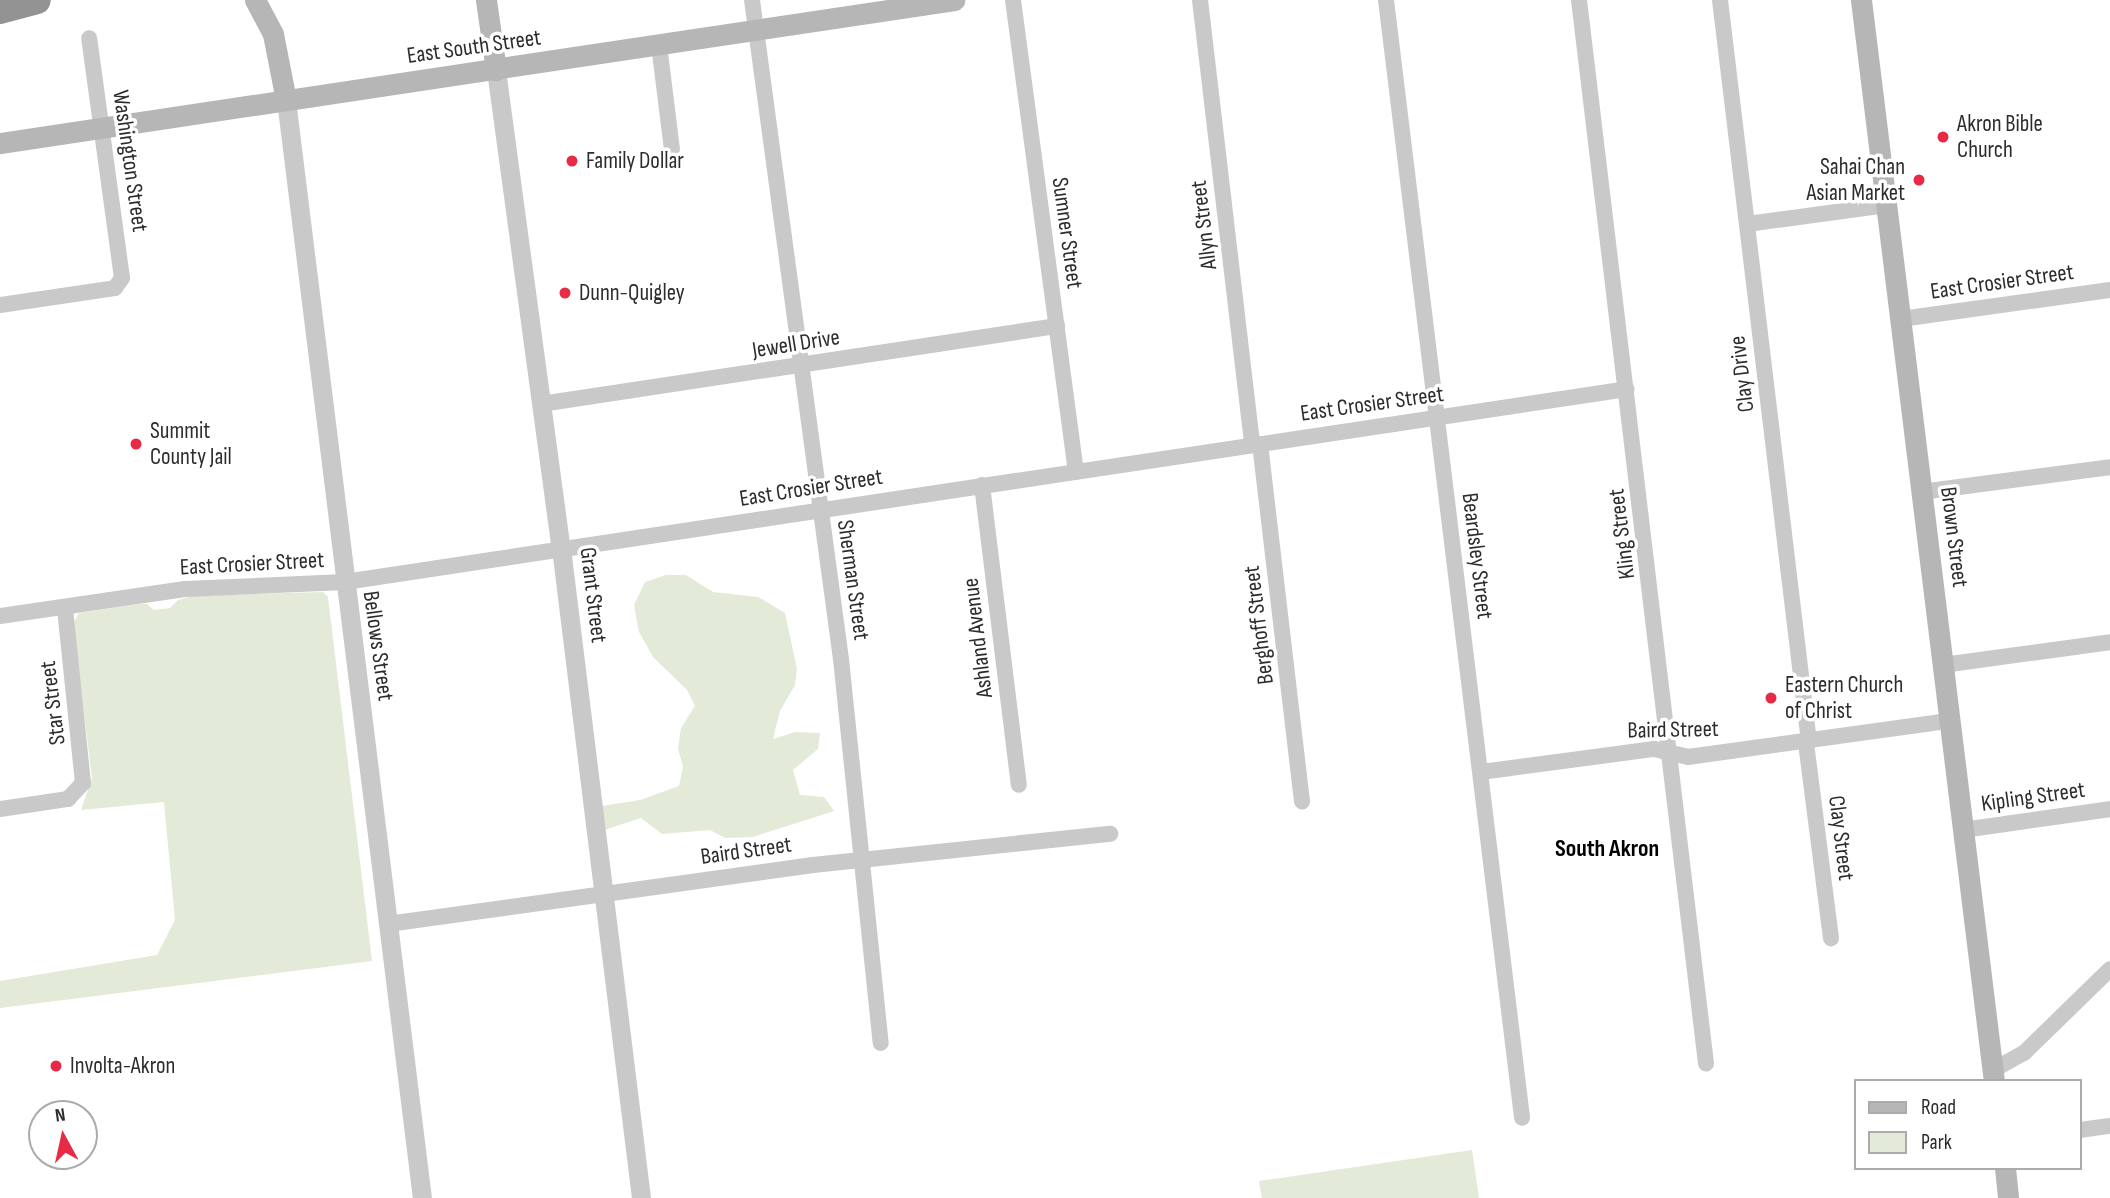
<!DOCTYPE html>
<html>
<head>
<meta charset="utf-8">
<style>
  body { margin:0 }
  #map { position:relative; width:2110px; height:1198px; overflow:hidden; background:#fff; font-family:"Sofia Sans Condensed",sans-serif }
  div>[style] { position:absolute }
  .green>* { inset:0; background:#e3ead8 }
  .minor>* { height:16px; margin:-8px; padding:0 8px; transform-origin:8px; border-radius:8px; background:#c9c9c9 }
  .tertiary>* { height:19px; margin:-9.5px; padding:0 9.5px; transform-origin:9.5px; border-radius:9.5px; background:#c9c9c9 }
  .secondary>* { height:21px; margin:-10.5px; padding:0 10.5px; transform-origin:10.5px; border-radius:10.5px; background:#b6b6b6 }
  .motorway>* { height:28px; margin:-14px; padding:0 14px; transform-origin:14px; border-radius:14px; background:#939393 }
  .dots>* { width:19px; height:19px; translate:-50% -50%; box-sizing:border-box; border:4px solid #fff; border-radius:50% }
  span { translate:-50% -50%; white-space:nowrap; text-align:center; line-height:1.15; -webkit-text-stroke:7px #fff; paint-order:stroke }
  .street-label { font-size:23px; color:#2c2c2c }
  .poi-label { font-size:23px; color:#2c2c2c }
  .left { translate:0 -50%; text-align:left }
  .right { translate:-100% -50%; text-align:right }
  .neighbourhood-label { font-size:24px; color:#000; font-weight:700 }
  .legend { position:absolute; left:1854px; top:1079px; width:228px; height:91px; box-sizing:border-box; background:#fff; border:2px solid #ababab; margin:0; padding:9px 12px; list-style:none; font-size:21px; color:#2c2c2c }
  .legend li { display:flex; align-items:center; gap:14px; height:35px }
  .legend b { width:35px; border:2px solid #ababab }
  .north { position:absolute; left:28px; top:1100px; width:70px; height:70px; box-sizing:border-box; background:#fff; border:2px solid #ababab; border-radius:50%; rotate:352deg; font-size:19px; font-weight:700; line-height:28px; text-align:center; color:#2c2c2c }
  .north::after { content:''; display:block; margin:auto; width:24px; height:32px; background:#e72a46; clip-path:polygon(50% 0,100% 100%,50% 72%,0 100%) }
</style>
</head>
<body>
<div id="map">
  <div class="green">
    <div style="clip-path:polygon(666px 575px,686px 575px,713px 592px,758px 597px,785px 613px,797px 669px,795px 685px,780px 711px,773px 739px,795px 732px,820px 733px,818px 749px,793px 770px,800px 795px,824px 797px,834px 811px,753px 837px,725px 838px,710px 830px,662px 834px,641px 818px,604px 830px,602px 806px,640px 800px,679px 786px,683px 766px,678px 749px,681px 728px,695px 706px,687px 690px,653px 657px,639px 632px,634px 605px,645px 582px)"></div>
    <div style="clip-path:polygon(323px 592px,328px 597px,372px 961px,0 1008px,0 981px,157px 955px,175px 920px,164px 802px,81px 810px,92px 778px,74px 633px,74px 622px,79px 613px,139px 604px,147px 604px,154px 610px,170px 608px,178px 600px,192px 596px)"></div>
    <div style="clip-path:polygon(1472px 1150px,1479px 1198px,1262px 1198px,1259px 1181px)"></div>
  </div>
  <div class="minor">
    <div style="left:752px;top:0;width:665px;rotate:82.31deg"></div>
    <div style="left:841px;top:659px;width:386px;rotate:84.1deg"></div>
    <div style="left:1013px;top:0;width:476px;rotate:82.4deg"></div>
    <div style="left:1200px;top:0;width:448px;rotate:83.3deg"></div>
    <div style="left:1386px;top:0;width:1126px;rotate:83.06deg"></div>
    <div style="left:1579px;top:0;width:1071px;rotate:83.19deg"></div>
    <div style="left:1720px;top:0;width:747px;rotate:83.16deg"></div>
    <div style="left:659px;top:45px;width:105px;rotate:82.9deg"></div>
    <div style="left:1747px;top:224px;width:141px;rotate:-7.7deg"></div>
    <div style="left:0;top:305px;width:116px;rotate:-8.4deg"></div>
    <div style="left:115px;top:288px;width:12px;rotate:-55deg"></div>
    <div style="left:122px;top:278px;width:242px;rotate:-97.8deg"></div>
    <div style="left:1901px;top:319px;width:211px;rotate:-7.9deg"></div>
    <div style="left:541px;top:404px;width:522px;rotate:-8.6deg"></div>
    <div style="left:1260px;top:444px;width:360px;rotate:83.3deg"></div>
    <div style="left:982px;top:485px;width:302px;rotate:83deg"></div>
    <div style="left:1921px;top:492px;width:191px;rotate:-7.5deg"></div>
    <div style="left:0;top:616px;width:187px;rotate:-8.3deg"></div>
    <div style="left:185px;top:589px;width:160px;rotate:-2.5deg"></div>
    <div style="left:345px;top:582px;width:1296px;rotate:-8.56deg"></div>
    <div style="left:1943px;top:665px;width:169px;rotate:-7.8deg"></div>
    <div style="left:1806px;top:743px;width:197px;rotate:82.7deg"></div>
    <div style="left:1481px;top:772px;width:175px;rotate:-7.6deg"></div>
    <div style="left:1654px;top:749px;width:35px;rotate:13deg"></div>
    <div style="left:1688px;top:757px;width:263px;rotate:-7.9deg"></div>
    <div style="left:0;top:809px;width:69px;rotate:-8.4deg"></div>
    <div style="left:68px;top:799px;width:22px;rotate:-47deg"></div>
    <div style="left:83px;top:783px;width:176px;rotate:-95.9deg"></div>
    <div style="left:1963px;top:830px;width:148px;rotate:-8.1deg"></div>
    <div style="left:388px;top:924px;width:429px;rotate:-7.9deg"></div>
    <div style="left:813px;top:865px;width:299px;rotate:-6deg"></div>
    <div style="left:1993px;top:1070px;width:35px;rotate:-29deg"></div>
    <div style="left:2024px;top:1053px;width:120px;rotate:-44.3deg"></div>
    <div style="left:2080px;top:1130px;width:30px;rotate:-8deg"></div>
  </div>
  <div class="tertiary">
    <div style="left:496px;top:70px;width:482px;rotate:82.3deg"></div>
    <div style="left:561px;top:548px;width:655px;rotate:82.98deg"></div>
    <div style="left:286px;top:100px;width:1106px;rotate:82.94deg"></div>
  </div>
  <div class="secondary">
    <div style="left:255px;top:0;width:38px;rotate:62deg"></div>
    <div style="left:273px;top:34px;width:67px;rotate:78.9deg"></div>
    <div style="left:486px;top:0;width:71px;rotate:81.9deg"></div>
    <div style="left:1861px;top:0;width:1089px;rotate:82.99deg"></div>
    <div style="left:0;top:143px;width:965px;rotate:-8.52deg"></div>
    <div style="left:2005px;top:1168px;width:30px;rotate:84deg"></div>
  </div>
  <div class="motorway">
    <div style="left:0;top:10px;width:38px;rotate:-15deg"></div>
  </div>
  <div class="dots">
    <div style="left:1943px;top:137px;background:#e72a46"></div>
    <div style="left:572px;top:161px;background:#e72a46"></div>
    <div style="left:1919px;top:180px;background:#e72a46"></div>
    <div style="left:565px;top:293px;background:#e72a46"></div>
    <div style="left:136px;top:444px;background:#e72a46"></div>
    <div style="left:1771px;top:698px;background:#e72a46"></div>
    <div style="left:56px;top:1066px;background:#e72a46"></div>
  </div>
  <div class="street-label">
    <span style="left:474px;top:47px;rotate:-8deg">East South Street</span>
    <span style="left:130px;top:161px;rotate:82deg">Washington Street</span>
    <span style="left:1204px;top:225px;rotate:-97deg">Allyn Street</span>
    <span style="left:1067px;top:233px;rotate:82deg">Sumner Street</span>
    <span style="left:2002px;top:282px;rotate:-8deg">East Crosier Street</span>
    <span style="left:796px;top:344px;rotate:-9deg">Jewell Drive</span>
    <span style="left:1742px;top:374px;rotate:-97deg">Clay Drive</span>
    <span style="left:1372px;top:404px;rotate:-8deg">East Crosier Street</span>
    <span style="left:811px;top:488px;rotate:-9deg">East Crosier Street</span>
    <span style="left:1622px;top:534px;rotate:-97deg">Kling Street</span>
    <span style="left:1954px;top:537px;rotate:83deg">Brown Street</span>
    <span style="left:1477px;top:556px;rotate:83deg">Beardsley Street</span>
    <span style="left:252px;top:564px;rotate:-3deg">East Crosier Street</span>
    <span style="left:853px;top:580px;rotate:82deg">Sherman Street</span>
    <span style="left:593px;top:595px;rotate:83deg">Grant Street</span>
    <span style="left:1259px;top:625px;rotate:-97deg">Berghoff Street</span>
    <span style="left:978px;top:638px;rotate:-97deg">Ashland Avenue</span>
    <span style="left:378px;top:646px;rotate:82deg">Bellows Street</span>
    <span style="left:53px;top:703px;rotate:-97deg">Star Street</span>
    <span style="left:1673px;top:730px;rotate:-1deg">Baird Street</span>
    <span style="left:2033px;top:797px;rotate:-8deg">Kipling Street</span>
    <span style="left:1841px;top:838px;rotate:83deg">Clay Street</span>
    <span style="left:746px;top:851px;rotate:-8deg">Baird Street</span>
  </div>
  <div class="poi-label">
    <span class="left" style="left:1957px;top:137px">Akron Bible<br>Church</span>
    <span class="left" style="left:586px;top:161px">Family Dollar</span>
    <span class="right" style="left:1905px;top:180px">Sahai Chan<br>Asian Market</span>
    <span class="left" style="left:579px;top:293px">Dunn-Quigley</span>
    <span class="left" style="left:150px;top:444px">Summit<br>County Jail</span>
    <span class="left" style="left:1785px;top:698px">Eastern Church<br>of Christ</span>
    <span class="left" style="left:70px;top:1066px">Involta-Akron</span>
  </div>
  <div class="neighbourhood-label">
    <span style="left:1607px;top:849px">South Akron</span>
  </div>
  <ul class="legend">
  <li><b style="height:9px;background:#b6b6b6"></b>Road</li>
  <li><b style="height:19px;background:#e3ead8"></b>Park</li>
  </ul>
  <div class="north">N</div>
</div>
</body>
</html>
